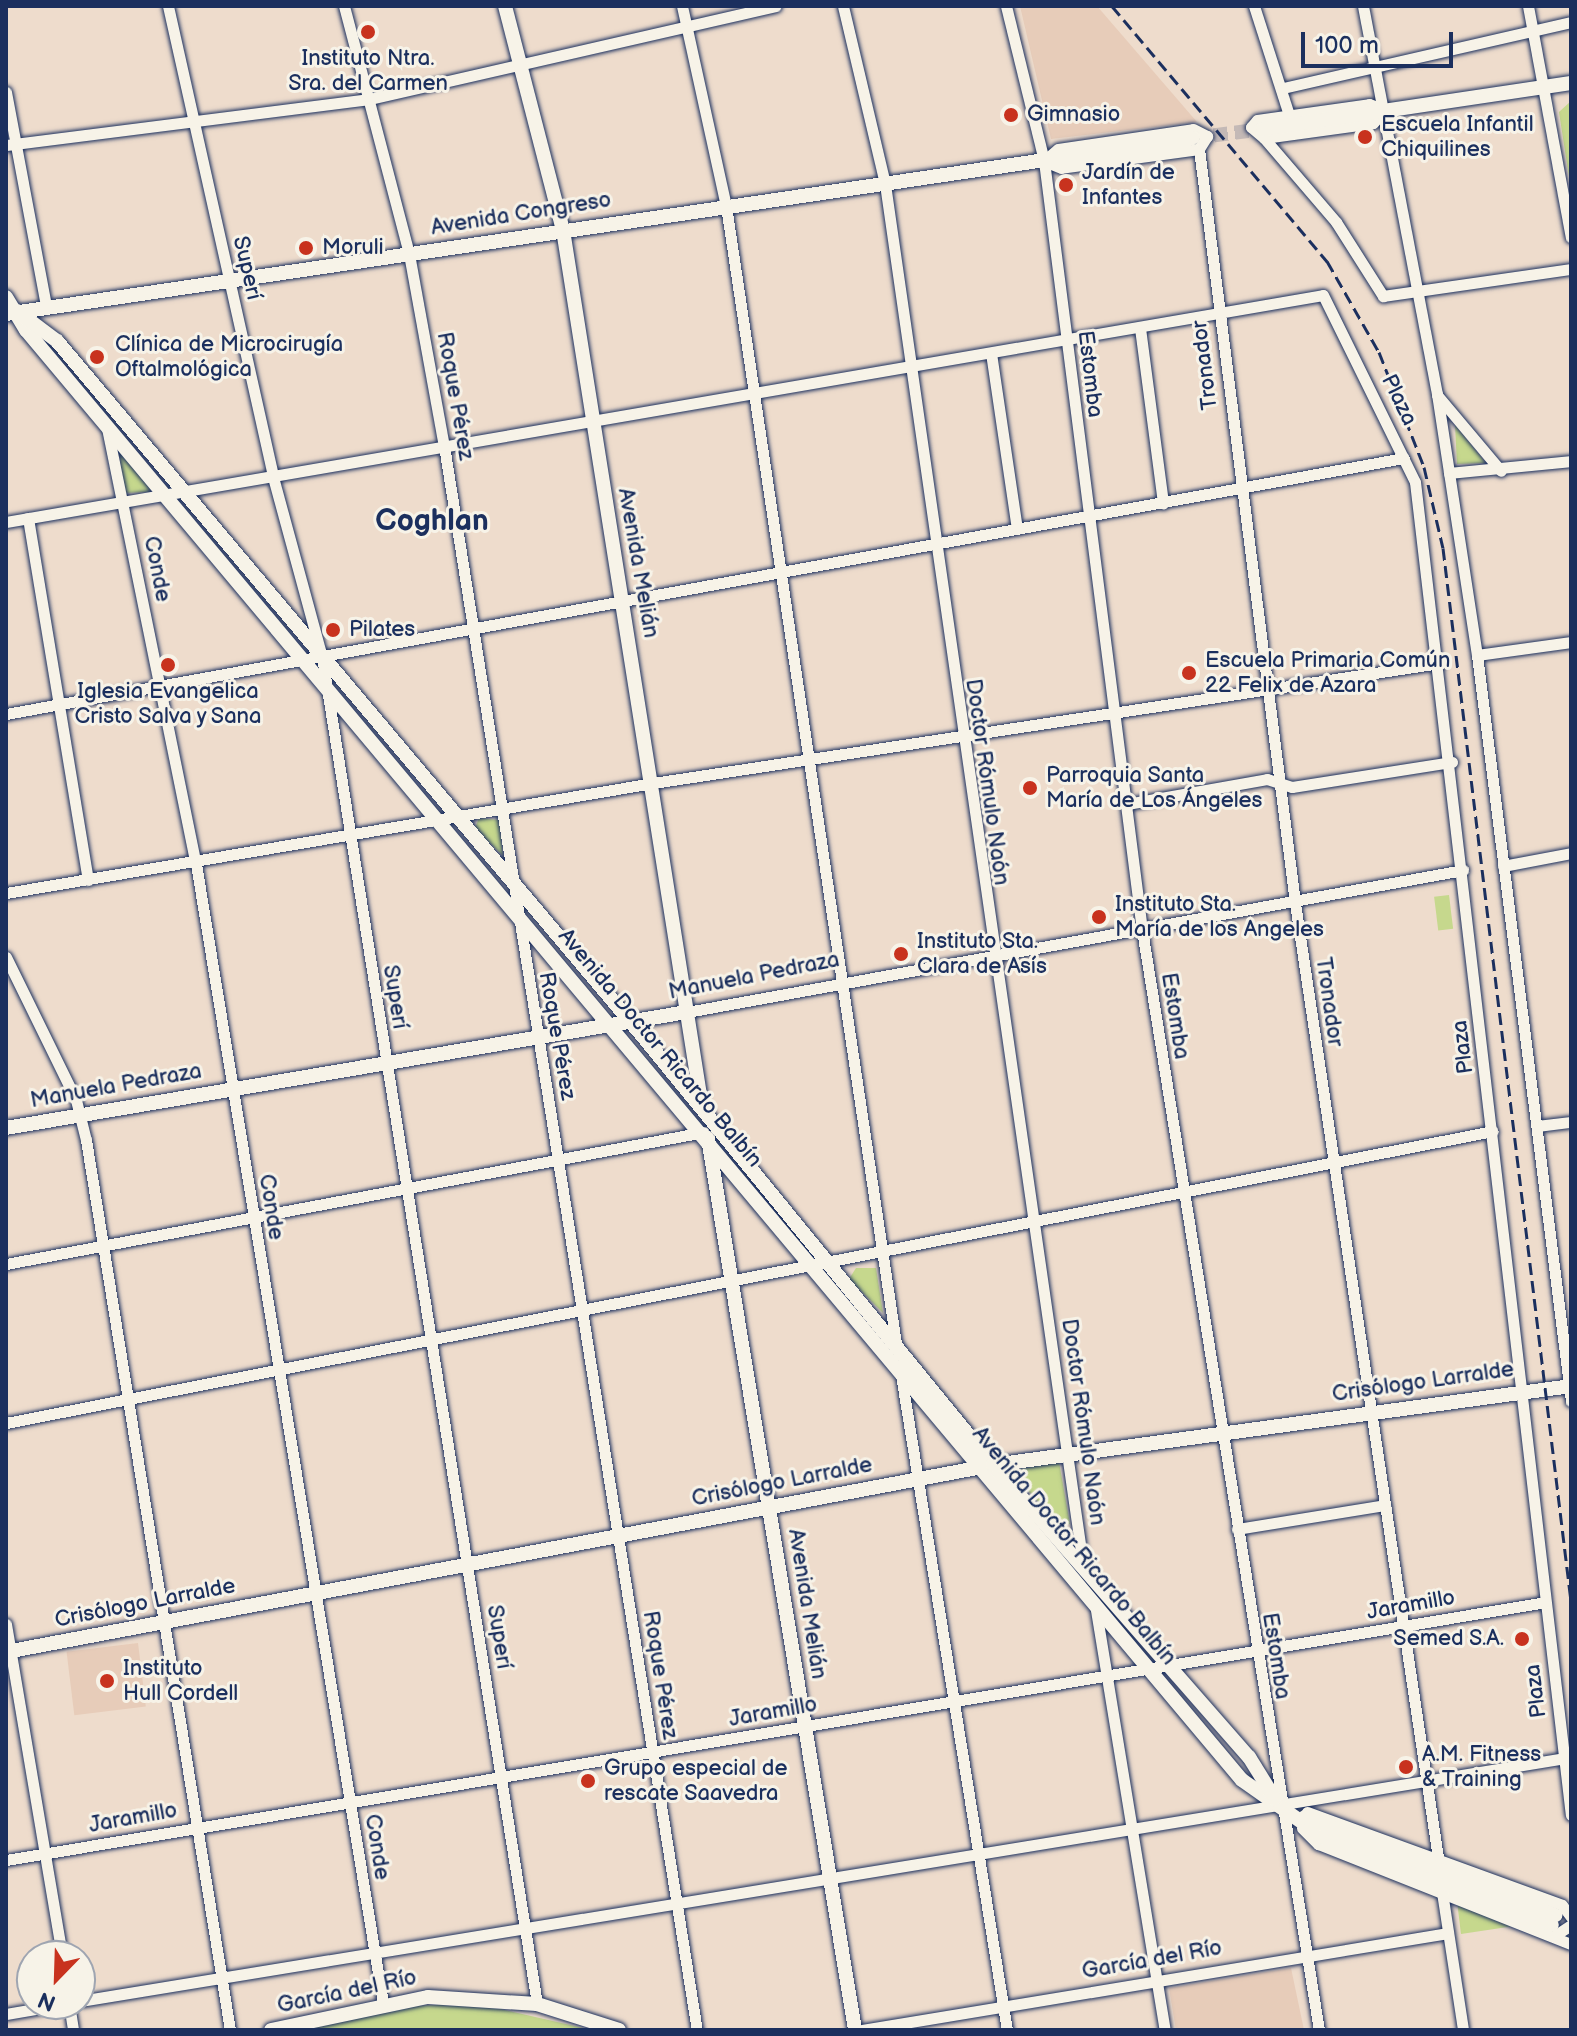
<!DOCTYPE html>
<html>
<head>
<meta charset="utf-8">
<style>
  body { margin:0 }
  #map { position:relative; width:1577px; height:2036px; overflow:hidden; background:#eedccc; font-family:"Balsamiq Sans",sans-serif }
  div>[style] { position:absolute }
  .built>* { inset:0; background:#e7ccb9; transform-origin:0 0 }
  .green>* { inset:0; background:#c6d88d; transform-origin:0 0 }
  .secondary-tunnel>* { height:14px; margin-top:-7px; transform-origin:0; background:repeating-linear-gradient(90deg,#c4b9b6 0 14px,transparent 0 21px) }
  .roads { filter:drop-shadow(0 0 2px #1b2f5e) drop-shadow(0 0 2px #1b2f5e) }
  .street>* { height:11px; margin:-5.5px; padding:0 5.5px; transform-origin:5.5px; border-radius:5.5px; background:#f7f3e8 }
  .secondary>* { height:14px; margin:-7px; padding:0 7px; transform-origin:7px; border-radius:7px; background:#f7f3e8 }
  .rail>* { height:3px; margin-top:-1.5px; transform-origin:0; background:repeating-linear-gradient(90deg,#1b2f5e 0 12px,transparent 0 18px) }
  .dots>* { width:22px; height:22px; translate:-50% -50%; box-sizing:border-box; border:4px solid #f7f3e8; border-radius:50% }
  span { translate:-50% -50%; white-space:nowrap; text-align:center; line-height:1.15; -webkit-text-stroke:6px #f7f3e8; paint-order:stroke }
  .poi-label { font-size:22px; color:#1b2f5e }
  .left { translate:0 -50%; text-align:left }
  .right { translate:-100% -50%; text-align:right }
  .street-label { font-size:22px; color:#1b2f5e }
  .district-label { font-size:30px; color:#1b2f5e; font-weight:700 }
  .frame { position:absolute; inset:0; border:8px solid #1b2f5e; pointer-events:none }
  .north { position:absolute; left:16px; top:1940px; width:80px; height:80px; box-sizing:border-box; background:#f7f3e8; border:2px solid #9fa5b1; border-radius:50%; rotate:203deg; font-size:22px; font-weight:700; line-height:32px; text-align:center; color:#1b2f5e }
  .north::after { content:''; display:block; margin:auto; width:28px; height:36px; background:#c8321e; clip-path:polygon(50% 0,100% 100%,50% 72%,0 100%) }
  .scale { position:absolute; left:1301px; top:32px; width:152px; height:36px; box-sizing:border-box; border:4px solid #1b2f5e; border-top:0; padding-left:10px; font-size:24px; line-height:28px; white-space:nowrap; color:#1b2f5e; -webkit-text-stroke:6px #f7f3e8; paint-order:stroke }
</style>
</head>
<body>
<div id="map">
  <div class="built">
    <div style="clip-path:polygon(1020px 6px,1097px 6px,1197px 122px,1051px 139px)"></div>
    <div style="left:138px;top:1643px;width:64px;height:72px;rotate:83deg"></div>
    <div style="clip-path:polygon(1291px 1968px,1304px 2030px,1176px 2030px,1169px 1988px)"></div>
  </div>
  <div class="green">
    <div style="clip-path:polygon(1571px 101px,1571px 190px,1559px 112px)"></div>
    <div style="clip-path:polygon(1455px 425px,1486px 463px,1457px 464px)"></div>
    <div style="clip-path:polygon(119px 445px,151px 485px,149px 492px,123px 493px)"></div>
    <div style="clip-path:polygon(479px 818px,499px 820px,503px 856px,475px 828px)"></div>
    <div style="left:1449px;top:895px;width:34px;height:15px;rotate:83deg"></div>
    <div style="clip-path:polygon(856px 1268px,876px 1268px,883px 1313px,849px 1279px)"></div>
    <div style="clip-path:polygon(1059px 1462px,1070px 1524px,1060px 1525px,1017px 1479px,1020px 1469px)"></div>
    <div style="clip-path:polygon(1457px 1901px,1521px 1925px,1461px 1934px)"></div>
    <div style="clip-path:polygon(439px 2005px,491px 2007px,592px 2030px,298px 2030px,402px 2006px)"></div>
  </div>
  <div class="secondary-tunnel">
    <div style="left:1193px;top:138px;width:71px;rotate:-7.3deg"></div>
  </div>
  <div class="roads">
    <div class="street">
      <div style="left:168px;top:6px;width:483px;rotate:77.4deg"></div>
      <div style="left:273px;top:477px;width:187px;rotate:74.8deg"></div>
      <div style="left:322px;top:657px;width:1364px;rotate:80.93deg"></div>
      <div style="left:344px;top:6px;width:256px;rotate:75.3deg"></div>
      <div style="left:409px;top:254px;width:195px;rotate:79.7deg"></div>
      <div style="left:444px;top:446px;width:1604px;rotate:80.93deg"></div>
      <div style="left:682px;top:6px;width:205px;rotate:77.6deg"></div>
      <div style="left:726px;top:206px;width:1151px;rotate:81.5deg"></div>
      <div style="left:843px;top:6px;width:183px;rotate:76.7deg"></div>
      <div style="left:885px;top:184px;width:1395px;rotate:81.84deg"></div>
      <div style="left:1006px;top:6px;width:160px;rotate:76.2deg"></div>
      <div style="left:1044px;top:161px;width:775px;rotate:82.74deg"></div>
      <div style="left:1142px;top:930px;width:1114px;rotate:80.86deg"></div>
      <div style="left:1254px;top:6px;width:114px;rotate:72.2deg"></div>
      <div style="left:1363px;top:6px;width:395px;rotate:79.2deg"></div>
      <div style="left:1437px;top:394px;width:264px;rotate:81.3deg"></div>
      <div style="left:1477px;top:655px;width:752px;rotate:82.82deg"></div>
      <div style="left:1528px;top:6px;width:235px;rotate:79.5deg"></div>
      <div style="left:1283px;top:88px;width:295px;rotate:-12.9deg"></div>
      <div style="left:6px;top:92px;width:217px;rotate:79.4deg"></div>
      <div style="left:1369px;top:104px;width:17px;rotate:21deg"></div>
      <div style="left:1385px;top:110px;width:18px;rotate:133deg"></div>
      <div style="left:1373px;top:123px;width:110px;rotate:172.2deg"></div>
      <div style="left:1264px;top:138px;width:17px;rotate:-140deg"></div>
      <div style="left:1251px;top:127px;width:9px;rotate:-49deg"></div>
      <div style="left:1257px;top:120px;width:113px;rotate:-8.1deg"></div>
      <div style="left:1193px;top:129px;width:16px;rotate:27deg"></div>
      <div style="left:1207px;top:136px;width:15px;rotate:122deg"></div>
      <div style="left:1199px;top:149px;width:139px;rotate:172.2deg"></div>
      <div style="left:1061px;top:168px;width:18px;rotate:-158deg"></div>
      <div style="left:1044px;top:161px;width:18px;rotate:-41deg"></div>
      <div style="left:1058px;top:149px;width:136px;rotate:-8.4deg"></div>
      <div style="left:1264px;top:138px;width:111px;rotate:49.4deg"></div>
      <div style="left:1336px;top:222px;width:88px;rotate:57.6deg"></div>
      <div style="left:1383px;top:296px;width:190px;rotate:-8.2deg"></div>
      <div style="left:6px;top:145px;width:367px;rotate:-7.2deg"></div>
      <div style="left:370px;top:99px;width:416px;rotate:-12.9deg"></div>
      <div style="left:1199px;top:149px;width:760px;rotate:82.74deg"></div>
      <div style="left:1295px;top:903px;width:966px;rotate:81.48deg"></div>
      <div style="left:1140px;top:328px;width:177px;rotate:82.5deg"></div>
      <div style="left:991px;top:353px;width:178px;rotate:81.6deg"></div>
      <div style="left:1437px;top:395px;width:99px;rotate:49.9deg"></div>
      <div style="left:107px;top:428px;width:445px;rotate:78.5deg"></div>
      <div style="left:196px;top:864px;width:1154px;rotate:80.68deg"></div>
      <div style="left:1449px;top:473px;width:123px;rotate:-5.6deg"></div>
      <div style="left:28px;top:518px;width:367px;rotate:80.6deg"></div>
      <div style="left:6px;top:522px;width:1336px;rotate:-9.78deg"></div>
      <div style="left:1323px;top:295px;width:208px;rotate:63.8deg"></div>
      <div style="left:1415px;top:482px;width:1342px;rotate:83.33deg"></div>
      <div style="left:1477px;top:655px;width:95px;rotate:-7.9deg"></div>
      <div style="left:6px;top:714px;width:1421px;rotate:-10.38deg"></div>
      <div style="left:1127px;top:804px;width:142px;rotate:-10.1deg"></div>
      <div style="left:1267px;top:779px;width:26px;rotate:18deg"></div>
      <div style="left:1292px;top:787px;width:162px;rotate:-8.9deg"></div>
      <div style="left:1503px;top:866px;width:69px;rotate:-10.8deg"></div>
      <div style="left:6px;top:893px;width:656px;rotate:-9.65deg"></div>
      <div style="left:653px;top:783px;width:796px;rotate:-8.67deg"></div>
      <div style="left:6px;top:957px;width:159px;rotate:63.9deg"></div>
      <div style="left:76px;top:1100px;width:41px;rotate:76deg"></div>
      <div style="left:86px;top:1140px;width:902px;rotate:80.81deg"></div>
      <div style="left:687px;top:1012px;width:789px;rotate:-10.37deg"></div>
      <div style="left:1537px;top:1126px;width:34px;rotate:-7deg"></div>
      <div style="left:6px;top:1264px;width:710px;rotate:-10.71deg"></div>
      <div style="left:901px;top:1375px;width:664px;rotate:80.81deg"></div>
      <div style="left:6px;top:1423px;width:1515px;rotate:-11.11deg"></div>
      <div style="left:1237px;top:1529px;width:150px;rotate:-9.2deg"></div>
      <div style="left:1095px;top:1604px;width:432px;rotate:80.7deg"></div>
      <div style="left:6px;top:1624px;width:337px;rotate:80.4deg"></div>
      <div style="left:1307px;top:1812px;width:271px;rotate:20deg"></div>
      <div style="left:1562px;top:1905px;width:15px;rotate:53deg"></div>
      <div style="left:1302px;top:1828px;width:23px;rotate:45deg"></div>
      <div style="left:1318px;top:1844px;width:272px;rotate:21.6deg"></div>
      <div style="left:6px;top:1860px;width:1561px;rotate:-9.51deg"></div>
      <div style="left:1442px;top:1892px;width:140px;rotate:81.3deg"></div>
      <div style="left:1554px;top:1936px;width:20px;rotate:-33deg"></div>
      <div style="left:80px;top:2001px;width:1505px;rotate:-9.29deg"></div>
      <div style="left:69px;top:2004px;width:26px;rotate:81deg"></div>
      <div style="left:6px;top:2014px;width:59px;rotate:-9.8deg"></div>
      <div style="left:862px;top:2030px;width:594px;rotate:-9.4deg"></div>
    </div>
    <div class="secondary">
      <div style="left:505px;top:6px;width:231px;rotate:75.5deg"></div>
      <div style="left:563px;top:230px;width:889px;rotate:81deg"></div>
      <div style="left:1263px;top:129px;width:311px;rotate:-8.5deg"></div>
      <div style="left:6px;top:297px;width:39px;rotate:59deg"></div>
      <div style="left:26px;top:330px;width:1892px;rotate:50.02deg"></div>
      <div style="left:1242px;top:1780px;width:99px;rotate:35.1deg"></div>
      <div style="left:1323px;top:1837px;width:245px;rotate:21deg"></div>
      <div style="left:17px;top:311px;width:50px;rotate:36.9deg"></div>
      <div style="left:57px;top:341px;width:905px;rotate:49.89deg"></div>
      <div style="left:640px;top:1033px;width:558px;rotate:50.75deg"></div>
      <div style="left:993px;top:1465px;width:388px;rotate:48.8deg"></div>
      <div style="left:1249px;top:1757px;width:49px;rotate:58.2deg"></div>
      <div style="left:6px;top:314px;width:1200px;rotate:-8.43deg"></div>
      <div style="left:6px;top:1128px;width:691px;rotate:-9.67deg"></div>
      <div style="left:708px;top:1138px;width:904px;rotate:80.64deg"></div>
      <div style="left:6px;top:1652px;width:1005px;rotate:-10.73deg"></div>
      <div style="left:993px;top:1465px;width:583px;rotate:-7.78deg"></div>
      <div style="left:1305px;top:1817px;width:269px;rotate:21.4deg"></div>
      <div style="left:271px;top:2030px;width:160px;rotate:-11.9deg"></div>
      <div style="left:428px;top:1997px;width:109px;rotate:3.7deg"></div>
      <div style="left:537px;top:2004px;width:86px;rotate:17.6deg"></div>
    </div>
  </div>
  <div class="rail">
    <div style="left:1112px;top:6px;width:334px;rotate:49.9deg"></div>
    <div style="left:1327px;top:261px;width:105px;rotate:60.3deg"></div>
    <div style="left:1379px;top:352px;width:123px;rotate:68.6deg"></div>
    <div style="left:1424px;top:467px;width:83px;rotate:76.8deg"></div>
    <div style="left:1443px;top:548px;width:1061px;rotate:83.07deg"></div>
  </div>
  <div class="dots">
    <div style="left:368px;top:32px;background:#c8321e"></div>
    <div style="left:1011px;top:115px;background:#c8321e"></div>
    <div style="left:1365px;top:137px;background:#c8321e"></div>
    <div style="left:1066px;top:185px;background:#c8321e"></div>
    <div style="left:306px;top:248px;background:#c8321e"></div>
    <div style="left:97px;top:357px;background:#c8321e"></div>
    <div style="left:333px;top:630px;background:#c8321e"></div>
    <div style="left:168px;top:665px;background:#c8321e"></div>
    <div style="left:1189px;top:673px;background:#c8321e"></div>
    <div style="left:1030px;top:788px;background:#c8321e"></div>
    <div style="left:1099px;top:917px;background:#c8321e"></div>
    <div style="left:901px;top:954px;background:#c8321e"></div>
    <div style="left:1522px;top:1639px;background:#c8321e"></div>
    <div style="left:107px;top:1681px;background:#c8321e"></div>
    <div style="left:1406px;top:1767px;background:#c8321e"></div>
    <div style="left:588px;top:1781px;background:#c8321e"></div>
  </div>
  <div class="poi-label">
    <span style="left:368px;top:71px">Instituto Ntra.<br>Sra. del Carmen</span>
    <span class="left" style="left:1027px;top:115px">Gimnasio</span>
    <span class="left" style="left:1381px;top:137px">Escuela Infantil<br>Chiquilines</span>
    <span class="left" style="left:1082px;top:185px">Jardín de<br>Infantes</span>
    <span class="left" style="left:322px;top:248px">Moruli</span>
    <span class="left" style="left:115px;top:357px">Clínica de Microcirugía<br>Oftalmológica</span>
    <span class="left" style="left:349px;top:630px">Pilates</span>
    <span class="left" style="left:1205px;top:673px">Escuela Primaria Común<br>22 Felix de Azara</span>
    <span style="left:168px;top:704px">Iglesia Evangelica<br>Cristo Salva y Sana</span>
    <span class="left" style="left:1046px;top:788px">Parroquia Santa<br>María de Los Ángeles</span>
    <span class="left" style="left:1115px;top:917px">Instituto Sta.<br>María de los Angeles</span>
    <span class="left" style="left:917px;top:954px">Instituto Sta.<br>Clara de Asís</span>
    <span class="right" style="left:1504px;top:1639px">Semed S.A.</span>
    <span class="left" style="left:123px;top:1681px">Instituto<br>Hull Cordell</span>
    <span class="left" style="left:1422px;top:1767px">A.M. Fitness<br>&amp; Training</span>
    <span class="left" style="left:604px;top:1781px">Grupo especial de<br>rescate Saavedra</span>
  </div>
  <div class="street-label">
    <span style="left:521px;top:214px;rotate:-9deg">Avenida Congreso</span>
    <span style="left:247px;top:268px;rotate:77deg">Superí</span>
    <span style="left:1205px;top:365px;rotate:-97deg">Tronador</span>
    <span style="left:1090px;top:374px;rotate:83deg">Estomba</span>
    <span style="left:455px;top:396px;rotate:80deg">Roque Pérez</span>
    <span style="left:1399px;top:400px;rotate:64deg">Plaza</span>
    <span style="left:638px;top:563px;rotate:80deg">Avenida Melián</span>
    <span style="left:157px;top:569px;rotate:79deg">Conde</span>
    <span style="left:987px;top:782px;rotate:82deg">Doctor Rómulo Naón</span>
    <span style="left:754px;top:976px;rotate:-11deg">Manuela Pedraza</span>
    <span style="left:395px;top:997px;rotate:81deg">Superí</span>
    <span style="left:1329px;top:1002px;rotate:82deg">Tronador</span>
    <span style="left:1175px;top:1016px;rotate:81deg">Estomba</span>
    <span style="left:557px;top:1036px;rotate:80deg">Roque Pérez</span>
    <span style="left:1463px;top:1047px;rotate:-97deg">Plaza</span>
    <span style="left:660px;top:1048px;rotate:50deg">Avenida Doctor Ricardo Balbín</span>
    <span style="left:116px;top:1086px;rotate:-10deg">Manuela Pedraza</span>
    <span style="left:271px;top:1207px;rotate:81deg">Conde</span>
    <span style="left:1423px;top:1382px;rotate:-8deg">Crisólogo Larralde</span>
    <span style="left:1083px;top:1422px;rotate:82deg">Doctor Rómulo Naón</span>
    <span style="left:782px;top:1482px;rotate:-11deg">Crisólogo Larralde</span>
    <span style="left:1074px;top:1546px;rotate:50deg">Avenida Doctor Ricardo Balbín</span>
    <span style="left:145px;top:1603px;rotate:-11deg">Crisólogo Larralde</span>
    <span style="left:807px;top:1604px;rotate:81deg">Avenida Melián</span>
    <span style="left:1411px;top:1605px;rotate:-10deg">Jaramillo</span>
    <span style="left:499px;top:1637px;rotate:81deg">Superí</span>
    <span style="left:1276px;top:1656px;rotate:81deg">Estomba</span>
    <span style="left:660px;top:1675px;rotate:81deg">Roque Pérez</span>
    <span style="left:1536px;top:1691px;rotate:-97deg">Plaza</span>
    <span style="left:773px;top:1712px;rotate:-10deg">Jaramillo</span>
    <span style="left:133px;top:1818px;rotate:-10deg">Jaramillo</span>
    <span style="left:377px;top:1847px;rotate:81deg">Conde</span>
    <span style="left:1152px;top:1960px;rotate:-10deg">García del Río</span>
    <span style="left:347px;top:1992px;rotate:-12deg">García del Río</span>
  </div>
  <div class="district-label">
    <span style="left:432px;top:521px">Coghlan</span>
  </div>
  <div class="frame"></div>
  <div class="north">N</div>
  <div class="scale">100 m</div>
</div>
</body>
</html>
